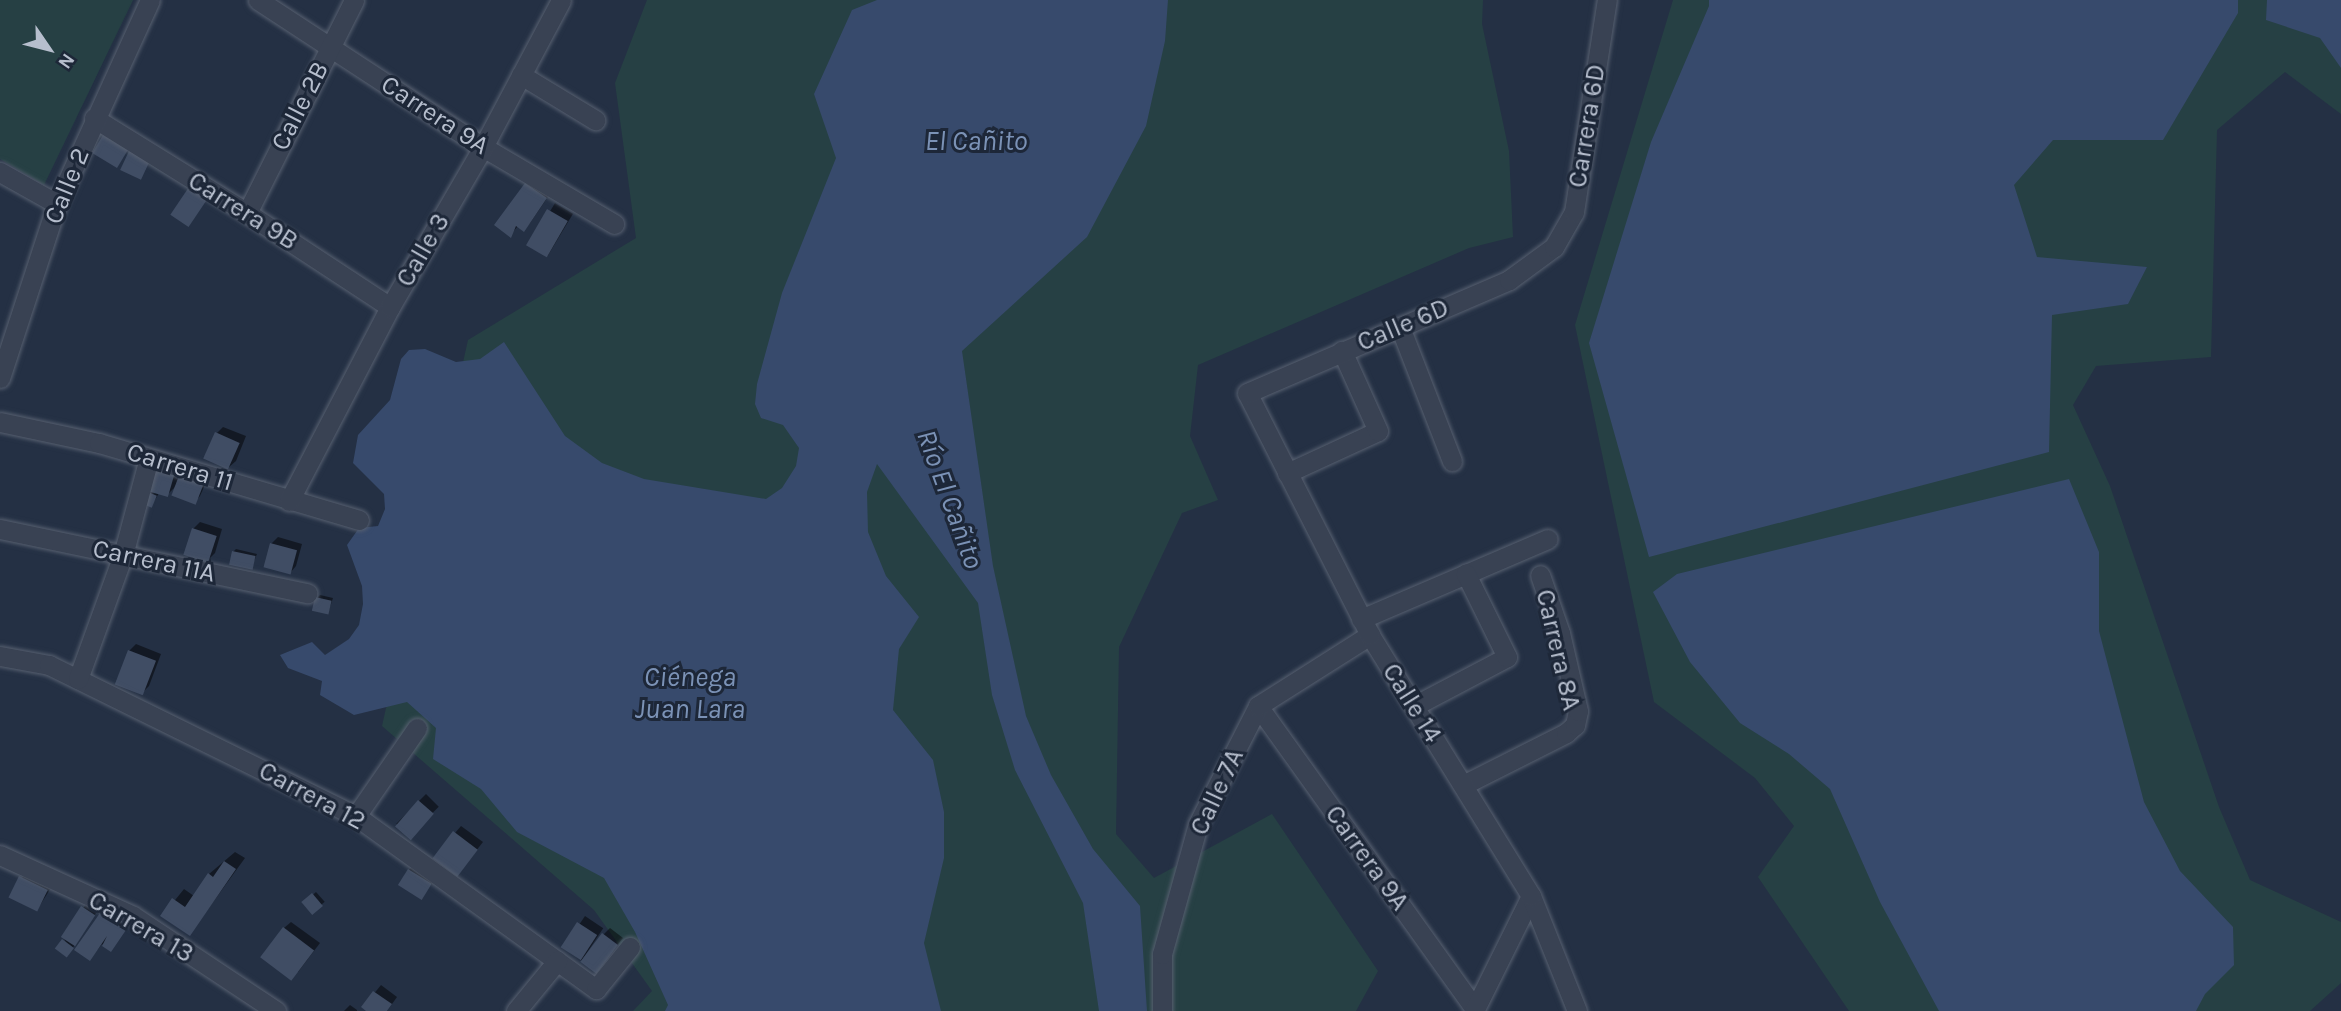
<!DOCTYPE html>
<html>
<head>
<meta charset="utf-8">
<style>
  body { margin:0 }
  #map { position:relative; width:2341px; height:1011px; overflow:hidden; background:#243044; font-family:Karla,sans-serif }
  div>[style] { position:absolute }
  .green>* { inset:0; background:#264044 }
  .water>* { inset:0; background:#374a6c }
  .shadow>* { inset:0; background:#0007; transform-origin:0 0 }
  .building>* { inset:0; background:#404d64; transform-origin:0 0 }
  .roads { filter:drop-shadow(0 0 2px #576070) drop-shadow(0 0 2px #576070) }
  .minor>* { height:19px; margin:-9.5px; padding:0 9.5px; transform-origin:9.5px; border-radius:9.5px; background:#394253 }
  span { translate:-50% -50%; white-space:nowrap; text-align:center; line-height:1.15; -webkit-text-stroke:6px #1d2738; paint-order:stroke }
  .street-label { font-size:26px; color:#b6becd }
  .water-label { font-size:28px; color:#7b92b6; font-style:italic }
  .north { position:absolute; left:14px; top:14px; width:70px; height:70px; -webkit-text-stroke:5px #1d2738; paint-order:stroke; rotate:125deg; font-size:19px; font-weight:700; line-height:28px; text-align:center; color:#b6becd }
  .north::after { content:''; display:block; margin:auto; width:24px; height:32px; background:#b6becd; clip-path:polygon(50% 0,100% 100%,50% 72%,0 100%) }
</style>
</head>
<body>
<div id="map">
  <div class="green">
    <div style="clip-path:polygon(0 0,133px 0,44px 185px,0 159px)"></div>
    <div style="clip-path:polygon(647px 0,1483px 0,1482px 24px,1509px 151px,1513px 237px,1469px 248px,1198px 365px,1190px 436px,1218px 500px,1182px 513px,1119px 647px,1116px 834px,1154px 878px,1272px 814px,1378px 971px,1356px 1011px,633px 1011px,652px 991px,594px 910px,382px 726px,468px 340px,636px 238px,615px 83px)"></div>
    <div style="clip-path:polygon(1673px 0,2341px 0,2341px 114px,2285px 72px,2217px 130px,2211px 357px,2096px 366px,2073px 405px,2110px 486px,2219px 807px,2250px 880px,2341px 922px,2341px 983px,2310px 1011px,1849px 1011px,1758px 877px,1794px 826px,1755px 778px,1654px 702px,1575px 325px)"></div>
  </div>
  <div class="water">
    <div style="clip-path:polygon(877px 0,1168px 0,1165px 41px,1146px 126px,1087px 237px,962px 351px,993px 566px,1026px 716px,1051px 775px,1093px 849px,1140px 906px,1147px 1011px,1099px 1011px,1083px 903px,1015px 770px,992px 695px,978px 603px,877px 464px,867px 492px,868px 532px,886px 576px,919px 617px,899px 649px,893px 710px,933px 760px,944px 812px,944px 858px,924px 943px,941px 1011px,665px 1011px,668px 1005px,635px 932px,604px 878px,517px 832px,481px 789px,433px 759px,436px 728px,407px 702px,354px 715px,320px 695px,322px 681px,288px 668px,280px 655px,312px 642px,325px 655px,349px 639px,359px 625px,363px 604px,362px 586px,347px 545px,359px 528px,378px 526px,385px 509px,384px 494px,353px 463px,358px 435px,390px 400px,401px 359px,409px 350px,425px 349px,456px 362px,480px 359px,504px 342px,565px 436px,602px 463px,644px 479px,766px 499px,782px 488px,796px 466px,799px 448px,783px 425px,761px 418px,755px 404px,757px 384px,782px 293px,836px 158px,814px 94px,852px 10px)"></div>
    <div style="clip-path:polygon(1709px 0,2238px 0,2238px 13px,2163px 140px,2053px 140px,2014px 185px,2037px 257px,2147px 267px,2128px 304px,2052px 315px,2049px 452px,1649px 557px,1589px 343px,1651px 142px,1709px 6px)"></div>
    <div style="clip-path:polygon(2267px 0,2341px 0,2341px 68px,2320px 38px,2266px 20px)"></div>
    <div style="clip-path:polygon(2069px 479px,2099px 552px,2099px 631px,2144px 802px,2180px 871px,2233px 927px,2234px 965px,2205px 994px,2196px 1011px,1939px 1011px,1880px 902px,1830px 789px,1789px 754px,1740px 723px,1690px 662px,1653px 592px,1677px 574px)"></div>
  </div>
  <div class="shadow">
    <div style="clip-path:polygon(533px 178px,552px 191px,530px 223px,524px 230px,518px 226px,510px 235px,526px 185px)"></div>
    <div style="left:555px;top:203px;width:21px;height:49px;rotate:31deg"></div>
    <div style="clip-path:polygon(223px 427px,246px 436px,236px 461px,229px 467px,217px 433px)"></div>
    <div style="clip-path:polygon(180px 466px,176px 479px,188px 467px,209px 476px,200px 496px,194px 503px,176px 486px,167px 495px,159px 493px,152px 505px,145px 491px)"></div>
    <div style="clip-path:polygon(200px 522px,222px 529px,215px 553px,208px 560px,193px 529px)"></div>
    <div style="clip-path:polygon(278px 537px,302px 544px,296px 566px,290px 573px,271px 544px)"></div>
    <div style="clip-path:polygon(236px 549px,257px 554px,251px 568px,233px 552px)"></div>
    <div style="clip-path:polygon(320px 595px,333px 598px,328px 613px,317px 598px)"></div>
    <div style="clip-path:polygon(136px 644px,161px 654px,149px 686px,142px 693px,129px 651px)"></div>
    <div style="left:426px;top:794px;width:18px;height:42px;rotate:45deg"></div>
    <div style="clip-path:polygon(461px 826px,483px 842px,457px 875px,455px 833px)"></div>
    <div style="clip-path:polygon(235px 852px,245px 858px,190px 934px,163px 915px,184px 889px,194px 896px,209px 874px)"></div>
    <div style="clip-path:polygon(416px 863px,437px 877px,421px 898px,409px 870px)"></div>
    <div style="clip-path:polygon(27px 870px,54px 883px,37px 910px,11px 896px)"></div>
    <div style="left:316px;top:892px;width:13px;height:16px;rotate:48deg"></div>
    <div style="clip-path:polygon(89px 900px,100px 907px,70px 952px,63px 936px)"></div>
    <div style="clip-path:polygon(107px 907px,121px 917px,118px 921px,127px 927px,111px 950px,102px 944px,90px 959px,101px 914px)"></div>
    <div style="left:585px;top:916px;width:22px;height:39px;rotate:34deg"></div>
    <div style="clip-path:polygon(291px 922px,320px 943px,298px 972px,284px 928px)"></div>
    <div style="clip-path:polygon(610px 928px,623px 938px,602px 965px,603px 935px)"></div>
    <div style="clip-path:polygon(381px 985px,397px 997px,387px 1011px,369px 1011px,363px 1007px)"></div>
    <div style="clip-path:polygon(350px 1005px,357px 1010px,357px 1011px,344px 1011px)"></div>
  </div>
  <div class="building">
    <div style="left:103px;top:135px;width:29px;height:21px;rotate:31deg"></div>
    <div style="left:129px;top:151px;width:23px;height:21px;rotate:25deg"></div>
    <div style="clip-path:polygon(525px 183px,547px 198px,524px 232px,516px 226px,511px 238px,494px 225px)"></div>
    <div style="left:191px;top:184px;width:22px;height:37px;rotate:34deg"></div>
    <div style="left:547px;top:209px;width:24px;height:42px;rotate:30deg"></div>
    <div style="left:215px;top:432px;width:27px;height:29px;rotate:24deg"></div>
    <div style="left:151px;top:465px;width:25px;height:26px;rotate:16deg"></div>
    <div style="left:180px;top:473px;width:26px;height:24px;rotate:21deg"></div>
    <div style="left:143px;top:490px;width:15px;height:13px;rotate:23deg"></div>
    <div style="left:192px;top:528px;width:26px;height:28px;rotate:18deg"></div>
    <div style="left:270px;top:543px;width:28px;height:25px;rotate:15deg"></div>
    <div style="left:232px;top:551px;width:24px;height:14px;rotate:12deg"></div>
    <div style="left:315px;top:597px;width:17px;height:14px;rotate:13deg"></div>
    <div style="left:128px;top:650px;width:30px;height:37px;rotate:21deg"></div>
    <div style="left:418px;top:800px;width:21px;height:35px;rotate:41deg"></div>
    <div style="left:453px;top:831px;width:31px;height:34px;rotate:37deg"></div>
    <div style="clip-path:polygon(224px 861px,236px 869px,190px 936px,160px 916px,172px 898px,185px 907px,208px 873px,213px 877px)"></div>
    <div style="left:408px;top:869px;width:28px;height:19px;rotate:32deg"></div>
    <div style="left:19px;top:876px;width:32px;height:24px;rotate:26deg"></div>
    <div style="left:312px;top:893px;width:17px;height:14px;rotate:50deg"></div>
    <div style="left:81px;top:906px;width:17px;height:37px;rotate:33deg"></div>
    <div style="clip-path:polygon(100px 913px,126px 930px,111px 952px,102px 946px,107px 936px,90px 961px,74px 950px)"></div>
    <div style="left:577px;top:922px;width:24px;height:30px;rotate:33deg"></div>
    <div style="left:283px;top:927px;width:39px;height:38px;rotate:37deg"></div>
    <div style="left:602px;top:933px;width:20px;height:36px;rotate:37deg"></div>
    <div style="left:62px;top:939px;width:15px;height:12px;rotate:37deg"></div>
    <div style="clip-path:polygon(373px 991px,392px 1004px,387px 1011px,366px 1011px,361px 1007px)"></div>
  </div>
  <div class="roads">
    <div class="minor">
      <div style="left:258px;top:0;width:269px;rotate:33.2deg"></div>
      <div style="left:483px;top:147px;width:152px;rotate:30.4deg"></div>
      <div style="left:521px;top:75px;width:87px;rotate:31.3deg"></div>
      <div style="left:94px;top:118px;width:180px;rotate:31.8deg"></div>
      <div style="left:247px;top:213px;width:171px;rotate:33.3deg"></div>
      <div style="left:0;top:172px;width:65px;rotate:29.3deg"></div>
      <div style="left:247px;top:213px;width:238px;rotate:-63.3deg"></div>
      <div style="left:1400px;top:327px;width:144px;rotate:68.8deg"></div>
      <div style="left:0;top:378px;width:183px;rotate:-71.9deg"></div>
      <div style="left:57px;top:204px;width:224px;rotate:-65.5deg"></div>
      <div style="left:0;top:422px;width:101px;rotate:12deg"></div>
      <div style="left:99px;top:443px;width:271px;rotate:16.5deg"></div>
      <div style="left:1287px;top:473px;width:100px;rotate:-24.8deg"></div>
      <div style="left:1378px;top:431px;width:88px;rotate:-114.2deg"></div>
      <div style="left:289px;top:501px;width:219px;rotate:-62.5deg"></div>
      <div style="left:390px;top:307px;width:185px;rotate:-59.8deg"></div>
      <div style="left:483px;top:147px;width:166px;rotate:-62deg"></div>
      <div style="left:0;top:529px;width:314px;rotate:11.8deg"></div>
      <div style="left:1361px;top:619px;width:203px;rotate:-23.2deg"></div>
      <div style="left:0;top:656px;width:50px;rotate:10.4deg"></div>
      <div style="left:49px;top:665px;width:342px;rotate:26.2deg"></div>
      <div style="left:356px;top:816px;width:296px;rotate:35.8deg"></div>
      <div style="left:596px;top:989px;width:54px;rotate:-51deg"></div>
      <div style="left:78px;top:679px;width:132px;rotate:-70.1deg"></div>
      <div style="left:123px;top:555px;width:100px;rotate:-75deg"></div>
      <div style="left:1258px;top:706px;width:373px;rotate:54.4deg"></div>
      <div style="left:1414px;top:706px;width:105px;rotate:-27.8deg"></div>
      <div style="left:1507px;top:657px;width:93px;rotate:-116.3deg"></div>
      <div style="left:1463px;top:785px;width:115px;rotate:-26.8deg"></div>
      <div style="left:1566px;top:733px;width:12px;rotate:-42deg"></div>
      <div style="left:1575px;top:725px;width:14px;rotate:-78deg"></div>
      <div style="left:1578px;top:711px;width:80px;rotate:-103deg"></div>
      <div style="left:1560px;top:633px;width:61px;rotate:-109deg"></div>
      <div style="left:356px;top:816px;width:107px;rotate:-55.3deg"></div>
      <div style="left:0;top:855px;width:146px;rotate:24.6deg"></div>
      <div style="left:133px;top:916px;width:172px;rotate:33.6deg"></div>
      <div style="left:516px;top:1011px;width:65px;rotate:-50.6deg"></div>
      <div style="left:1162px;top:1011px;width:57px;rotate:-90deg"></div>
      <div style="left:1162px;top:954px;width:135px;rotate:-74.5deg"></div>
      <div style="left:1198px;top:824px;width:132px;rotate:-63deg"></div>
      <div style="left:1258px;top:706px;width:133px;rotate:-32.4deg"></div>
      <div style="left:1474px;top:1011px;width:128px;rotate:-63.6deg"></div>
      <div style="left:1577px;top:1011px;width:124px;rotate:-111.8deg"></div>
      <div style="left:1531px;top:896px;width:307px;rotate:-121.7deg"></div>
      <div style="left:1370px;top:635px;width:271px;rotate:-116.9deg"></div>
      <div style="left:1247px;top:393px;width:285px;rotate:-23.3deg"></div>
      <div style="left:1509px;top:280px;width:56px;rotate:-36.3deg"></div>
      <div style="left:1554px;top:247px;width:40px;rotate:-60.3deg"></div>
      <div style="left:1574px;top:212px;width:215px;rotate:-81.2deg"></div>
    </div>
  </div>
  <div class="street-label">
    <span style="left:300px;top:106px;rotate:-63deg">Calle 2B</span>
    <span style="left:435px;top:115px;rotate:33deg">Carrera 9A</span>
    <span style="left:1587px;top:126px;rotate:-81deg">Carrera 6D</span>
    <span style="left:67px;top:186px;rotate:-68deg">Calle 2</span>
    <span style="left:243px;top:211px;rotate:32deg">Carrera 9B</span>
    <span style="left:423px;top:250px;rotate:-60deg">Calle 3</span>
    <span style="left:1403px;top:325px;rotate:-23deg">Calle 6D</span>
    <span style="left:180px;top:467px;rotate:17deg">Carrera 11</span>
    <span style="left:154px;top:561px;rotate:12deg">Carrera 11A</span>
    <span style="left:1558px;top:650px;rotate:77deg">Carrera 8A</span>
    <span style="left:1412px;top:703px;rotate:58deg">Calle 14</span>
    <span style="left:1217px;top:792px;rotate:-65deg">Calle 7A</span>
    <span style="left:312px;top:796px;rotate:28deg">Carrera 12</span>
    <span style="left:1367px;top:858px;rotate:54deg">Carrera 9A</span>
    <span style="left:141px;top:927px;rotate:30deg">Carrera 13</span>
  </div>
  <div class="water-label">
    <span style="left:976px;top:141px">El Cañito</span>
    <span style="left:950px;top:499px;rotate:70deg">Río El Cañito</span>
    <span style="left:690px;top:693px">Ciénega<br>Juan Lara</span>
  </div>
  <div class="north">N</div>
</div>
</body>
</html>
